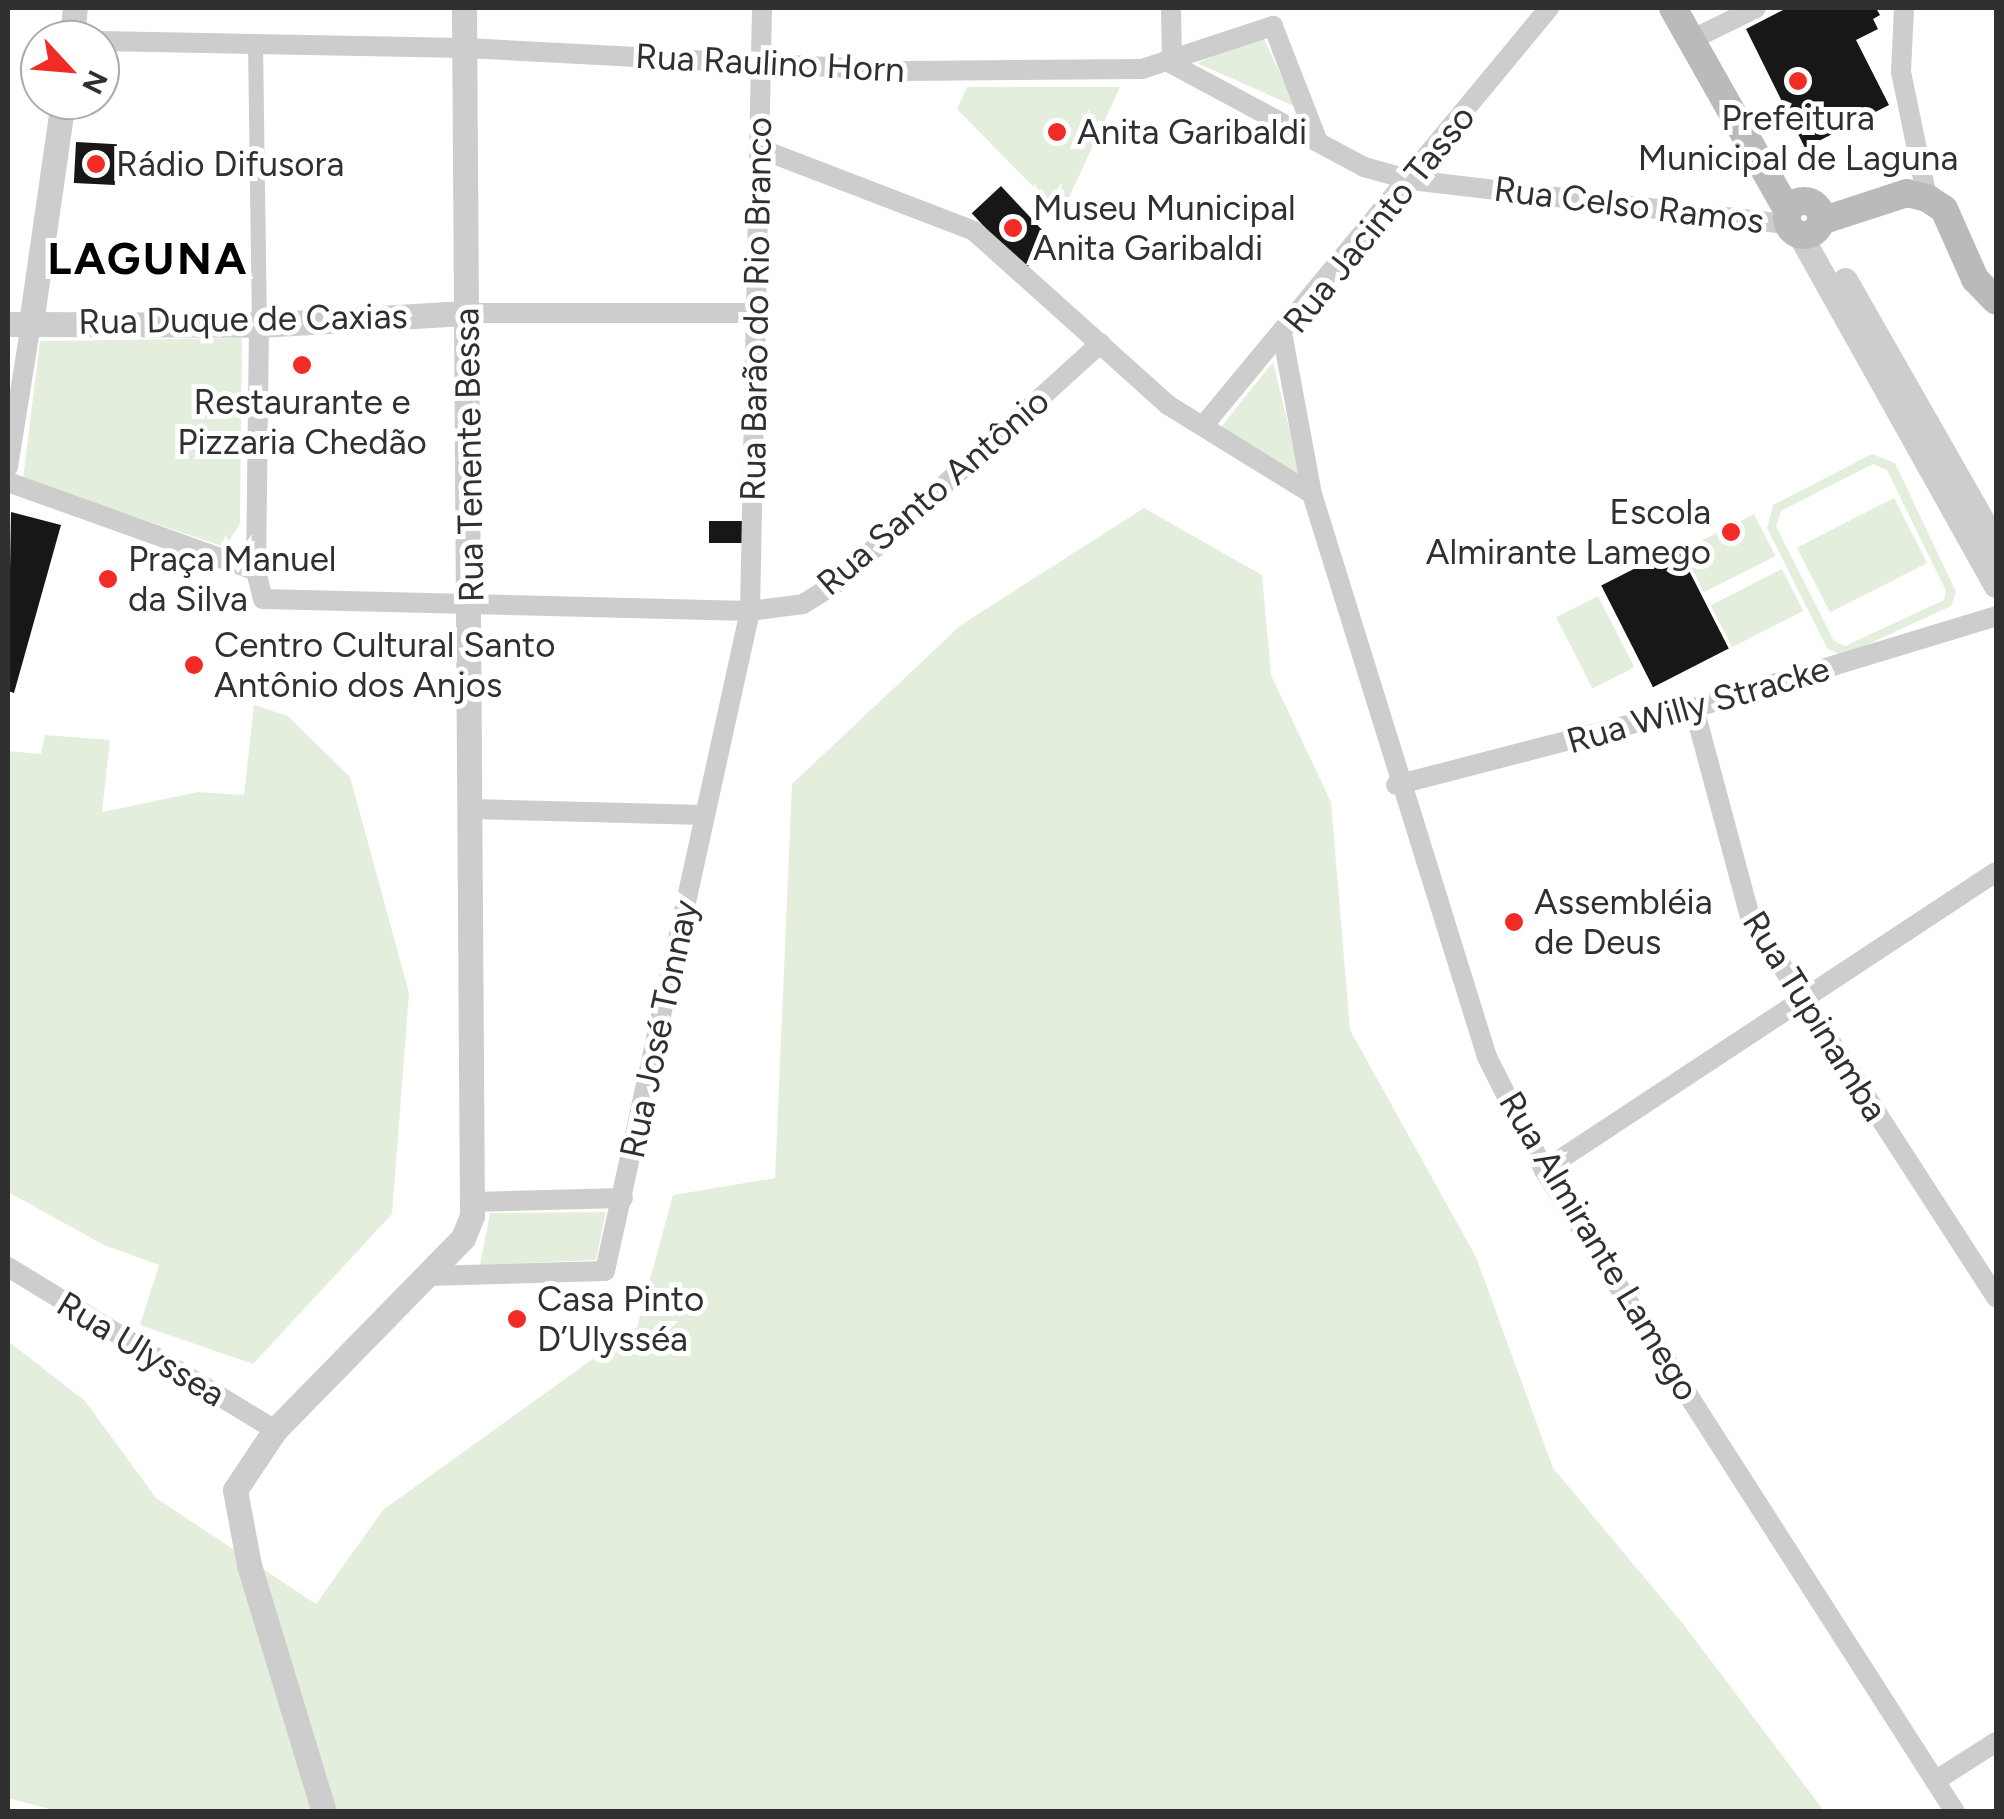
<!DOCTYPE html>
<html>
<head>
<meta charset="utf-8">
<style>
  body { margin:0 }
  #map { position:relative; width:2004px; height:1819px; overflow:hidden; background:#fff; font-family:Figtree,sans-serif }
  div>[style] { position:absolute }
  .green>* { inset:0; background:#e4eedd; transform-origin:0 0 }
  .building>* { inset:0; background:#171717; transform-origin:0 0 }
  .pedestrian>* { height:15px; margin:-7.5px; padding:0 7.5px; transform-origin:7.5px; border-radius:7.5px; background:#cdcdcd }
  .minor>* { height:20px; margin:-10px; padding:0 10px; transform-origin:10px; border-radius:10px; background:#cdcdcd }
  .tertiary>* { height:25px; margin:-12.5px; padding:0 12.5px; transform-origin:12.5px; border-radius:12.5px; background:#cdcdcd }
  .secondary>* { height:28px; margin:-14px; padding:0 14px; transform-origin:14px; border-radius:14px; background:#bababa }
  .secondary>.ring { margin:-14px; padding:0; box-sizing:content-box; background:none; border:28px solid #bababa; border-radius:50% }
  .dots>* { width:28px; height:28px; translate:-50% -50%; box-sizing:border-box; border:5px solid #fff; border-radius:50% }
  span { translate:-50% -50%; white-space:nowrap; text-align:center; line-height:1.15; -webkit-text-stroke:10px #fff; paint-order:stroke }
  .street-label { font-size:35px; color:#303030 }
  .poi-label { font-size:35px; color:#303030 }
  .left { translate:0 -50%; text-align:left }
  .right { translate:-100% -50%; text-align:right }
  .district-label { font-size:45px; color:#000; font-weight:700; letter-spacing:2.5px }
  .frame { position:absolute; inset:0; border:10px solid #303030; pointer-events:none }
  .north { position:absolute; left:20px; top:20px; width:100px; height:100px; box-sizing:border-box; background:#fff; border:2px solid #acacac; border-radius:50%; rotate:116deg; font-size:28px; font-weight:700; line-height:40px; text-align:center; color:#303030 }
  .north::after { content:''; display:block; margin:auto; width:35px; height:45px; background:#f12c27; clip-path:polygon(50% 0,100% 100%,50% 72%,0 100%) }
</style>
</head>
<body>
<div id="map">
  <div class="green">
    <div style="clip-path:polygon(1262px 35px,1296px 107px,1197px 63px)"></div>
    <div style="clip-path:polygon(967px 87px,1120px 87px,1061px 215px,957px 109px)"></div>
    <div style="clip-path:polygon(242px 338px,240px 524px,225px 547px,23px 479px,40px 341px)"></div>
    <div style="clip-path:polygon(1273px 362px,1301px 477px,1221px 427px)"></div>
    <div style="clip-path:polygon(evenodd,1872px 454px,1895px 463px,1956px 592px,1951px 606px,1843px 656px,1827px 648px,1767px 528px,1773px 505px,1872px 454px,1873px 464px,1887px 470px,1946px 591px,1944px 600px,1845px 646px,1834px 641px,1776px 526px,1781px 511px,1873px 464px)"></div>
    <div style="left:1894px;top:498px;width:73px;height:109px;rotate:63deg"></div>
    <div style="clip-path:polygon(1144px 508px,1262px 575px,1271px 675px,1331px 802px,1350px 1030px,1476px 1257px,1553px 1468px,1684px 1625px,1824px 1811px,56px 1811px,8px 1798px,8px 1341px,85px 1401px,156px 1498px,316px 1604px,383px 1510px,637px 1327px,673px 1195px,775px 1178px,792px 784px,961px 625px)"></div>
    <div style="left:1754px;top:514px;width:47px;height:80px;rotate:63deg"></div>
    <div style="left:1782px;top:569px;width:47px;height:80px;rotate:63deg"></div>
    <div style="left:1598px;top:596px;width:80px;height:47px;rotate:63deg"></div>
    <div style="clip-path:polygon(254px 705px,288px 716px,350px 777px,409px 993px,392px 1214px,253px 1364px,140px 1325px,159px 1265px,104px 1245px,8px 1192px,8px 751px,41px 754px,45px 735px,110px 740px,102px 812px,198px 792px,244px 795px)"></div>
    <div style="clip-path:polygon(606px 1212px,596px 1260px,480px 1265px,490px 1213px)"></div>
  </div>
  <div class="building">
    <div style="clip-path:polygon(1787px 8px,1876px 8px,1880px 15px,1873px 19px,1878px 29px,1856px 40px,1889px 105px,1805px 148px,1746px 29px)"></div>
    <div style="left:76px;top:142px;width:41px;height:41px;rotate:3deg"></div>
    <div style="left:1001px;top:186px;width:77px;height:40px;rotate:47deg"></div>
    <div style="clip-path:polygon(11px 512px,61px 525px,14px 693px,8px 691px)"></div>
    <div style="left:709px;top:521px;width:33px;height:22px"></div>
    <div style="left:1677px;top:547px;width:114px;height:85px;rotate:63deg"></div>
  </div>
  <div class="pedestrian">
    <div style="left:255px;top:42px;width:283px;rotate:89.2deg"></div>
  </div>
  <div class="minor">
    <div style="left:1171px;top:8px;width:56px;rotate:89deg"></div>
    <div style="left:1904px;top:8px;width:64px;rotate:92.7deg"></div>
    <div style="left:1901px;top:72px;width:129px;rotate:78.3deg"></div>
    <div style="left:1691px;top:40px;width:72px;rotate:-26.2deg"></div>
    <div style="left:100px;top:41px;width:365px;rotate:1.1deg"></div>
    <div style="left:465px;top:48px;width:441px;rotate:3deg"></div>
    <div style="left:905px;top:71px;width:237px;rotate:-0.5deg"></div>
    <div style="left:1142px;top:69px;width:138px;rotate:-18.2deg"></div>
    <div style="left:1273px;top:26px;width:119px;rotate:68.8deg"></div>
    <div style="left:1172px;top:64px;width:218px;rotate:28.2deg"></div>
    <div style="left:1364px;top:167px;width:49px;rotate:15.5deg"></div>
    <div style="left:1411px;top:180px;width:380px;rotate:6.7deg"></div>
    <div style="left:758px;top:148px;width:231px;rotate:21deg"></div>
    <div style="left:974px;top:231px;width:261px;rotate:41.9deg"></div>
    <div style="left:1168px;top:405px;width:169px;rotate:31.7deg"></div>
    <div style="left:466px;top:313px;width:288px"></div>
    <div style="left:259px;top:325px;width:246px;rotate:90.7deg"></div>
    <div style="left:256px;top:571px;width:29px;rotate:76deg"></div>
    <div style="left:263px;top:599px;width:487px;rotate:1.4deg"></div>
    <div style="left:750px;top:611px;width:53px;rotate:-7.5deg"></div>
    <div style="left:803px;top:604px;width:36px;rotate:-32deg"></div>
    <div style="left:834px;top:585px;width:360px;rotate:-42.2deg"></div>
    <div style="left:1283px;top:338px;width:159px;rotate:79.5deg"></div>
    <div style="left:1312px;top:494px;width:590px;rotate:72.73deg"></div>
    <div style="left:1487px;top:1057px;width:127px;rotate:63.2deg"></div>
    <div style="left:1544px;top:1170px;width:762px;rotate:57.37deg"></div>
    <div style="left:1203px;top:426px;width:543px;rotate:-50.38deg"></div>
    <div style="left:8px;top:467px;width:146px;rotate:-80.9deg"></div>
    <div style="left:8px;top:482px;width:263px;rotate:19.7deg"></div>
    <div style="left:1694px;top:708px;width:216px;rotate:75deg"></div>
    <div style="left:1750px;top:917px;width:453px;rotate:57.1deg"></div>
    <div style="left:1396px;top:785px;width:308px;rotate:-14.5deg"></div>
    <div style="left:1694px;top:708px;width:316px;rotate:-16.9deg"></div>
    <div style="left:474px;top:809px;width:231px;rotate:1.5deg"></div>
    <div style="left:1544px;top:1170px;width:541px;rotate:-33.4deg"></div>
    <div style="left:473px;top:1202px;width:150px;rotate:-1.5deg"></div>
    <div style="left:8px;top:1267px;width:313px;rotate:31.4deg"></div>
    <div style="left:426px;top:1276px;width:179px;rotate:-1.6deg"></div>
    <div style="left:605px;top:1271px;width:676px;rotate:-77.61deg"></div>
    <div style="left:750px;top:611px;width:603px;rotate:-88.86deg"></div>
    <div style="left:1935px;top:1781px;width:72px;rotate:-32.6deg"></div>
  </div>
  <div class="tertiary">
    <div style="left:72px;top:40px;width:32px;rotate:-85deg"></div>
    <div style="left:1800px;top:235px;width:401px;rotate:60.8deg"></div>
    <div style="left:1845px;top:280px;width:305px;rotate:60.3deg"></div>
    <div style="left:31px;top:323px;width:225px;rotate:-81.8deg"></div>
    <div style="left:8px;top:324px;width:251px;rotate:0.2deg"></div>
    <div style="left:259px;top:325px;width:207px;rotate:-3.3deg"></div>
    <div style="left:324px;top:1812px;width:258px;rotate:-106.9deg"></div>
    <div style="left:249px;top:1565px;width:76px;rotate:-100.6deg"></div>
    <div style="left:235px;top:1490px;width:72px;rotate:-56.3deg"></div>
    <div style="left:275px;top:1430px;width:269px;rotate:-45.6deg"></div>
    <div style="left:463px;top:1238px;width:24px;rotate:-68deg"></div>
    <div style="left:472px;top:1216px;width:1208px;rotate:-90.38deg"></div>
  </div>
  <div class="secondary">
    <div style="left:1673px;top:8px;width:233px;rotate:60.5deg"></div>
    <div class="ring" style="left:1787px;top:201px;width:6px;height:6px"></div>
    <div style="left:1821px;top:221px;width:90px;rotate:-18deg"></div>
    <div style="left:1907px;top:193px;width:21px;rotate:14deg"></div>
    <div style="left:1927px;top:198px;width:20px;rotate:33deg"></div>
    <div style="left:1944px;top:209px;width:77px;rotate:66.1deg"></div>
    <div style="left:1975px;top:279px;width:30px;rotate:46deg"></div>
  </div>
  <div class="dots">
    <div style="left:1798px;top:81px;background:#f12c27"></div>
    <div style="left:1057px;top:132px;background:#f12c27"></div>
    <div style="left:96px;top:164px;background:#f12c27"></div>
    <div style="left:1013px;top:228px;background:#f12c27"></div>
    <div style="left:302px;top:365px;background:#f12c27"></div>
    <div style="left:1731px;top:532px;background:#f12c27"></div>
    <div style="left:108px;top:579px;background:#f12c27"></div>
    <div style="left:194px;top:665px;background:#f12c27"></div>
    <div style="left:1514px;top:922px;background:#f12c27"></div>
    <div style="left:517px;top:1319px;background:#f12c27"></div>
  </div>
  <div class="street-label">
    <span style="left:770px;top:63px;rotate:3deg">Rua Raulino Horn</span>
    <span style="left:1629px;top:205px;rotate:7deg">Rua Celso Ramos</span>
    <span style="left:1379px;top:219px;rotate:-51deg">Rua Jacinto Tasso</span>
    <span style="left:756px;top:309px;rotate:-89deg">Rua Barão do Rio Branco</span>
    <span style="left:243px;top:319px;rotate:-1deg">Rua Duque de Caxias</span>
    <span style="left:469px;top:455px;rotate:-91deg">Rua Tenente Bessa</span>
    <span style="left:933px;top:492px;rotate:-41deg">Rua Santo Antônio</span>
    <span style="left:1698px;top:705px;rotate:-16deg">Rua Willy Stracke</span>
    <span style="left:1815px;top:1016px;rotate:58deg">Rua Tupinamba</span>
    <span style="left:659px;top:1029px;rotate:-78deg">Rua José Tonnay</span>
    <span style="left:1599px;top:1246px;rotate:59deg">Rua Almirante Lamego</span>
    <span style="left:141px;top:1349px;rotate:31deg">Rua Ulyssea</span>
  </div>
  <div class="poi-label">
    <span style="left:1798px;top:138px">Prefeitura<br>Municipal de Laguna</span>
    <span class="left" style="left:1077px;top:132px">Anita Garibaldi</span>
    <span class="left" style="left:116px;top:164px">Rádio Difusora</span>
    <span class="left" style="left:1033px;top:228px">Museu Municipal<br>Anita Garibaldi</span>
    <span style="left:302px;top:422px">Restaurante e<br>Pizzaria Chedão</span>
    <span class="right" style="left:1711px;top:532px">Escola<br>Almirante Lamego</span>
    <span class="left" style="left:128px;top:579px">Praça Manuel<br>da Silva</span>
    <span class="left" style="left:214px;top:665px">Centro Cultural Santo<br>Antônio dos Anjos</span>
    <span class="left" style="left:1534px;top:922px">Assembléia<br>de Deus</span>
    <span class="left" style="left:537px;top:1319px">Casa Pinto<br>D’Ulysséa</span>
  </div>
  <div class="district-label">
    <span style="left:148px;top:259px">LAGUNA</span>
  </div>
  <div class="frame"></div>
  <div class="north">N</div>
</div>
</body>
</html>
